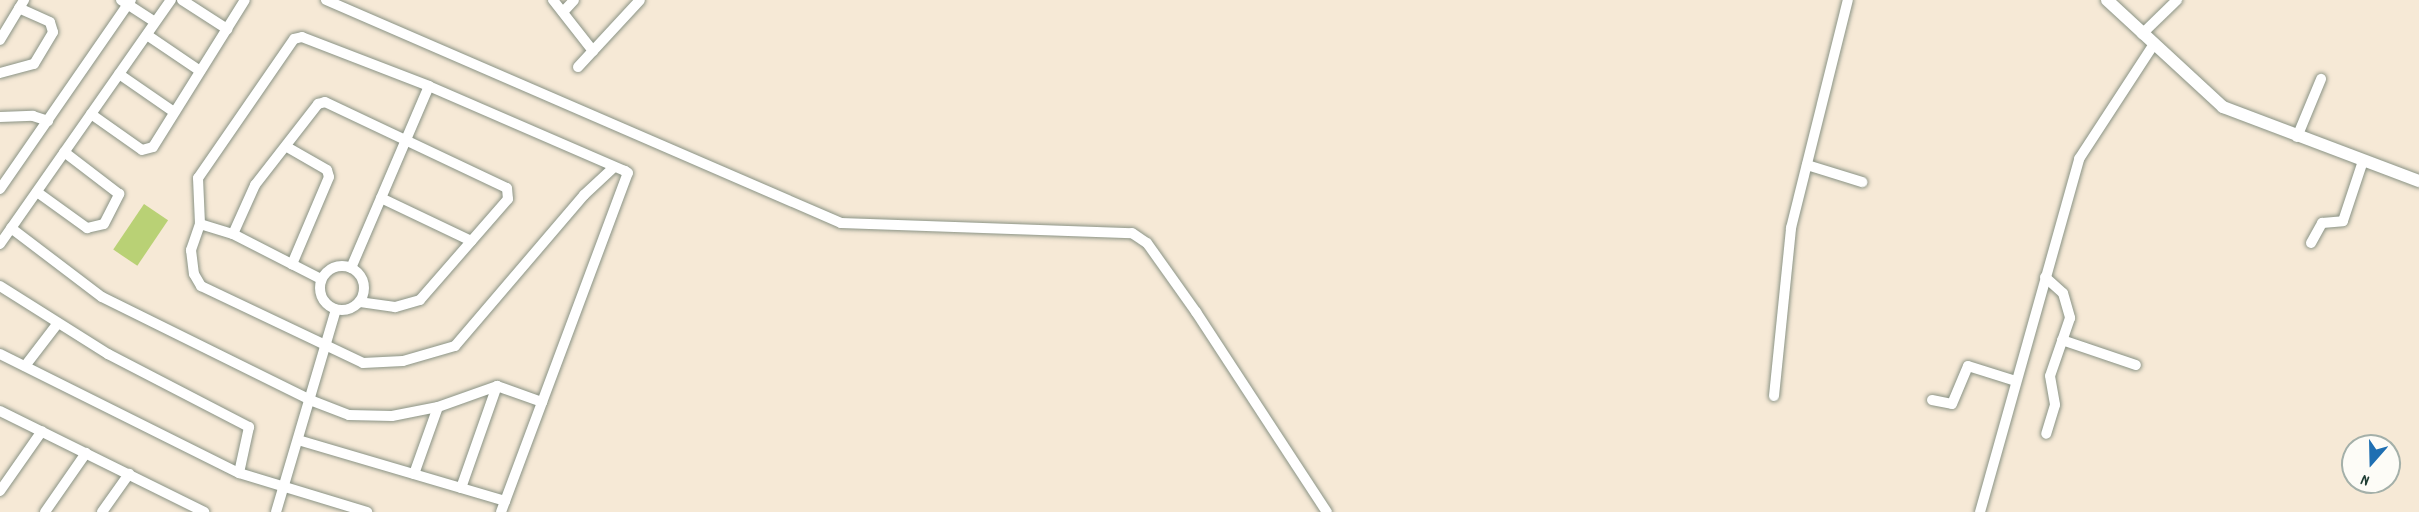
<!DOCTYPE html>
<html>
<head>
<meta charset="utf-8">
<style>
  body { margin:0 }
  #map { position:relative; width:2419px; height:512px; overflow:hidden; background:#f6e9d6; font-family:Dekko,sans-serif }
  div>[style] { position:absolute }
  .green>* { inset:0; background:#b9d175; transform-origin:0 0 }
  .roads { filter:drop-shadow(0 0 2px #8a9385) drop-shadow(0 0 2px #8a9385) }
  .minor>* { height:10px; margin:-5px; padding:0 5px; transform-origin:5px; border-radius:5px; background:#fff }
  .minor>.ring { margin:-5px; padding:0; box-sizing:content-box; background:none; border:10px solid #fff; border-radius:50% }
  .tertiary>* { height:12px; margin:-6px; padding:0 6px; transform-origin:6px; border-radius:6px; background:#fff }
  span { translate:-50% -50%; white-space:nowrap; text-align:center; line-height:1.15; -webkit-text-stroke:5px #fdfcf7; paint-order:stroke }
  .north { position:absolute; left:2341px; top:434px; width:60px; height:60px; box-sizing:border-box; background:#fdfcf7; border:2px solid #a4b0a9; border-radius:50%; rotate:200deg; font-size:16px; font-weight:700; line-height:24px; text-align:center; color:#1f3d34 }
  .north::after { content:''; display:block; margin:auto; width:21px; height:27px; background:#1f6fb2; clip-path:polygon(50% 0,100% 100%,50% 72%,0 100%) }
</style>
</head>
<body>
<div id="map">
  <div class="green">
    <div style="left:144px;top:204px;width:29px;height:55px;rotate:34deg"></div>
  </div>
  <div class="roads">
    <div class="minor">
      <div style="left:121px;top:0;width:40px;rotate:32.9deg"></div>
      <div style="left:182px;top:0;width:54px;rotate:32.8deg"></div>
      <div style="left:326px;top:0;width:561px;rotate:23.41deg"></div>
      <div style="left:841px;top:223px;width:291px;rotate:2deg"></div>
      <div style="left:1132px;top:233px;width:18px;rotate:34deg"></div>
      <div style="left:1147px;top:243px;width:85px;rotate:54.6deg"></div>
      <div style="left:1196px;top:312px;width:239px;rotate:56.8deg"></div>
      <div style="left:553px;top:0;width:65px;rotate:51.9deg"></div>
      <div style="left:563px;top:12px;width:16px;rotate:-47deg"></div>
      <div style="left:2142px;top:34px;width:49px;rotate:-44.2deg"></div>
      <div style="left:147px;top:35px;width:64px;rotate:34.2deg"></div>
      <div style="left:0;top:40px;width:47px;rotate:-59deg"></div>
      <div style="left:578px;top:67px;width:91px;rotate:-47.2deg"></div>
      <div style="left:0;top:73px;width:35px;rotate:-15deg"></div>
      <div style="left:34px;top:64px;width:37px;rotate:-59deg"></div>
      <div style="left:53px;top:32px;width:10px;rotate:-107deg"></div>
      <div style="left:50px;top:22px;width:34px;rotate:-156deg"></div>
      <div style="left:119px;top:74px;width:67px;rotate:34.6deg"></div>
      <div style="left:91px;top:114px;width:62px;rotate:35.2deg"></div>
      <div style="left:142px;top:150px;width:11px;rotate:-15deg"></div>
      <div style="left:153px;top:147px;width:173px;rotate:-58deg"></div>
      <div style="left:0;top:117px;width:33px;rotate:-2deg"></div>
      <div style="left:33px;top:116px;width:16px;rotate:18deg"></div>
      <div style="left:2297px;top:137px;width:63px;rotate:-67.5deg"></div>
      <div style="left:287px;top:147px;width:46px;rotate:29.9deg"></div>
      <div style="left:327px;top:170px;width:7px;rotate:74deg"></div>
      <div style="left:329px;top:177px;width:95px;rotate:113deg"></div>
      <div style="left:1807px;top:165px;width:58px;rotate:17.2deg"></div>
      <div style="left:0;top:189px;width:230px;rotate:-55.3deg"></div>
      <div style="left:37px;top:192px;width:62px;rotate:35.8deg"></div>
      <div style="left:87px;top:228px;width:17px;rotate:-13deg"></div>
      <div style="left:104px;top:224px;width:34px;rotate:-63deg"></div>
      <div style="left:119px;top:194px;width:69px;rotate:-142.6deg"></div>
      <div style="left:381px;top:198px;width:100px;rotate:25.5deg"></div>
      <div style="left:200px;top:224px;width:34px;rotate:17deg"></div>
      <div style="left:233px;top:234px;width:99px;rotate:27.1deg"></div>
      <div style="left:11px;top:228px;width:114px;rotate:37.2deg"></div>
      <div style="left:102px;top:297px;width:232px;rotate:26.3deg"></div>
      <div style="left:310px;top:400px;width:42px;rotate:21deg"></div>
      <div style="left:349px;top:415px;width:43px;rotate:1.3deg"></div>
      <div style="left:392px;top:416px;width:47px;rotate:-11.1deg"></div>
      <div style="left:438px;top:407px;width:63px;rotate:-19.6deg"></div>
      <div style="left:497px;top:386px;width:48px;rotate:19.6deg"></div>
      <div style="left:233px;top:234px;width:54px;rotate:-65.8deg"></div>
      <div style="left:255px;top:185px;width:103px;rotate:-52.1deg"></div>
      <div style="left:318px;top:104px;width:7px;rotate:-16deg"></div>
      <div style="left:325px;top:102px;width:201px;rotate:25.3deg"></div>
      <div style="left:507px;top:188px;width:11px;rotate:85deg"></div>
      <div style="left:508px;top:199px;width:134px;rotate:131.1deg"></div>
      <div style="left:420px;top:300px;width:26px;rotate:164deg"></div>
      <div style="left:395px;top:307px;width:35px;rotate:-172deg"></div>
      <div style="left:2311px;top:243px;width:23px;rotate:-61deg"></div>
      <div style="left:2322px;top:223px;width:21px;rotate:-5deg"></div>
      <div style="left:2343px;top:221px;width:63px;rotate:-71.6deg"></div>
      <div style="left:0;top:244px;width:298px;rotate:-55deg"></div>
      <div class="ring" style="left:320px;top:266px;width:34px;height:34px"></div>
      <div style="left:351px;top:268px;width:198px;rotate:-66.8deg"></div>
      <div style="left:2045px;top:277px;width:24px;rotate:42deg"></div>
      <div style="left:2063px;top:293px;width:26px;rotate:74deg"></div>
      <div style="left:2070px;top:318px;width:61px;rotate:109deg"></div>
      <div style="left:2050px;top:376px;width:29px;rotate:80deg"></div>
      <div style="left:2055px;top:405px;width:30px;rotate:107deg"></div>
      <div style="left:0;top:286px;width:128px;rotate:32.2deg"></div>
      <div style="left:108px;top:354px;width:159px;rotate:27.4deg"></div>
      <div style="left:249px;top:427px;width:47px;rotate:102.3deg"></div>
      <div style="left:2062px;top:340px;width:78px;rotate:18.7deg"></div>
      <div style="left:0;top:354px;width:267px;rotate:26.5deg"></div>
      <div style="left:239px;top:473px;width:134px;rotate:16.9deg"></div>
      <div style="left:25px;top:366px;width:54px;rotate:-52.5deg"></div>
      <div style="left:1774px;top:396px;width:169px;rotate:-84.2deg"></div>
      <div style="left:1791px;top:228px;width:235px;rotate:-76deg"></div>
      <div style="left:1932px;top:400px;width:20px;rotate:11deg"></div>
      <div style="left:1952px;top:404px;width:41px;rotate:-67.2deg"></div>
      <div style="left:1968px;top:366px;width:50px;rotate:17.4deg"></div>
      <div style="left:0;top:411px;width:228px;rotate:26.3deg"></div>
      <div style="left:298px;top:440px;width:216px;rotate:16.4deg"></div>
      <div style="left:414px;top:474px;width:71px;rotate:-70.3deg"></div>
      <div style="left:461px;top:488px;width:108px;rotate:-70.6deg"></div>
      <div style="left:0;top:491px;width:73px;rotate:-55deg"></div>
      <div style="left:45px;top:512px;width:72px;rotate:-55.2deg"></div>
      <div style="left:102px;top:512px;width:47px;rotate:-54.6deg"></div>
      <div style="left:276px;top:512px;width:211px;rotate:-73.5deg"></div>
      <div style="left:501px;top:512px;width:362px;rotate:-69.5deg"></div>
      <div style="left:628px;top:173px;width:4px;rotate:-146deg"></div>
      <div style="left:625px;top:171px;width:214px;rotate:-156.6deg"></div>
      <div style="left:429px;top:86px;width:136px;rotate:-158.9deg"></div>
      <div style="left:302px;top:37px;width:8px;rotate:166deg"></div>
      <div style="left:294px;top:39px;width:169px;rotate:124.6deg"></div>
      <div style="left:198px;top:178px;width:46px;rotate:87.5deg"></div>
      <div style="left:200px;top:224px;width:28px;rotate:109deg"></div>
      <div style="left:191px;top:250px;width:24px;rotate:83deg"></div>
      <div style="left:194px;top:274px;width:14px;rotate:60deg"></div>
      <div style="left:201px;top:286px;width:179px;rotate:25.4deg"></div>
      <div style="left:363px;top:363px;width:40px;rotate:-2.9deg"></div>
      <div style="left:403px;top:361px;width:54px;rotate:-16.1deg"></div>
      <div style="left:455px;top:346px;width:199px;rotate:-49.5deg"></div>
      <div style="left:584px;top:195px;width:41px;rotate:-43deg"></div>
      <div style="left:1980px;top:512px;width:367px;rotate:-74.3deg"></div>
      <div style="left:2079px;top:159px;width:137px;rotate:-56.9deg"></div>
    </div>
    <div class="tertiary">
      <div style="left:2107px;top:0;width:158px;rotate:42.7deg"></div>
      <div style="left:2223px;top:107px;width:210px;rotate:20.7deg"></div>
    </div>
  </div>
  <div class="north">N</div>
</div>
</body>
</html>
